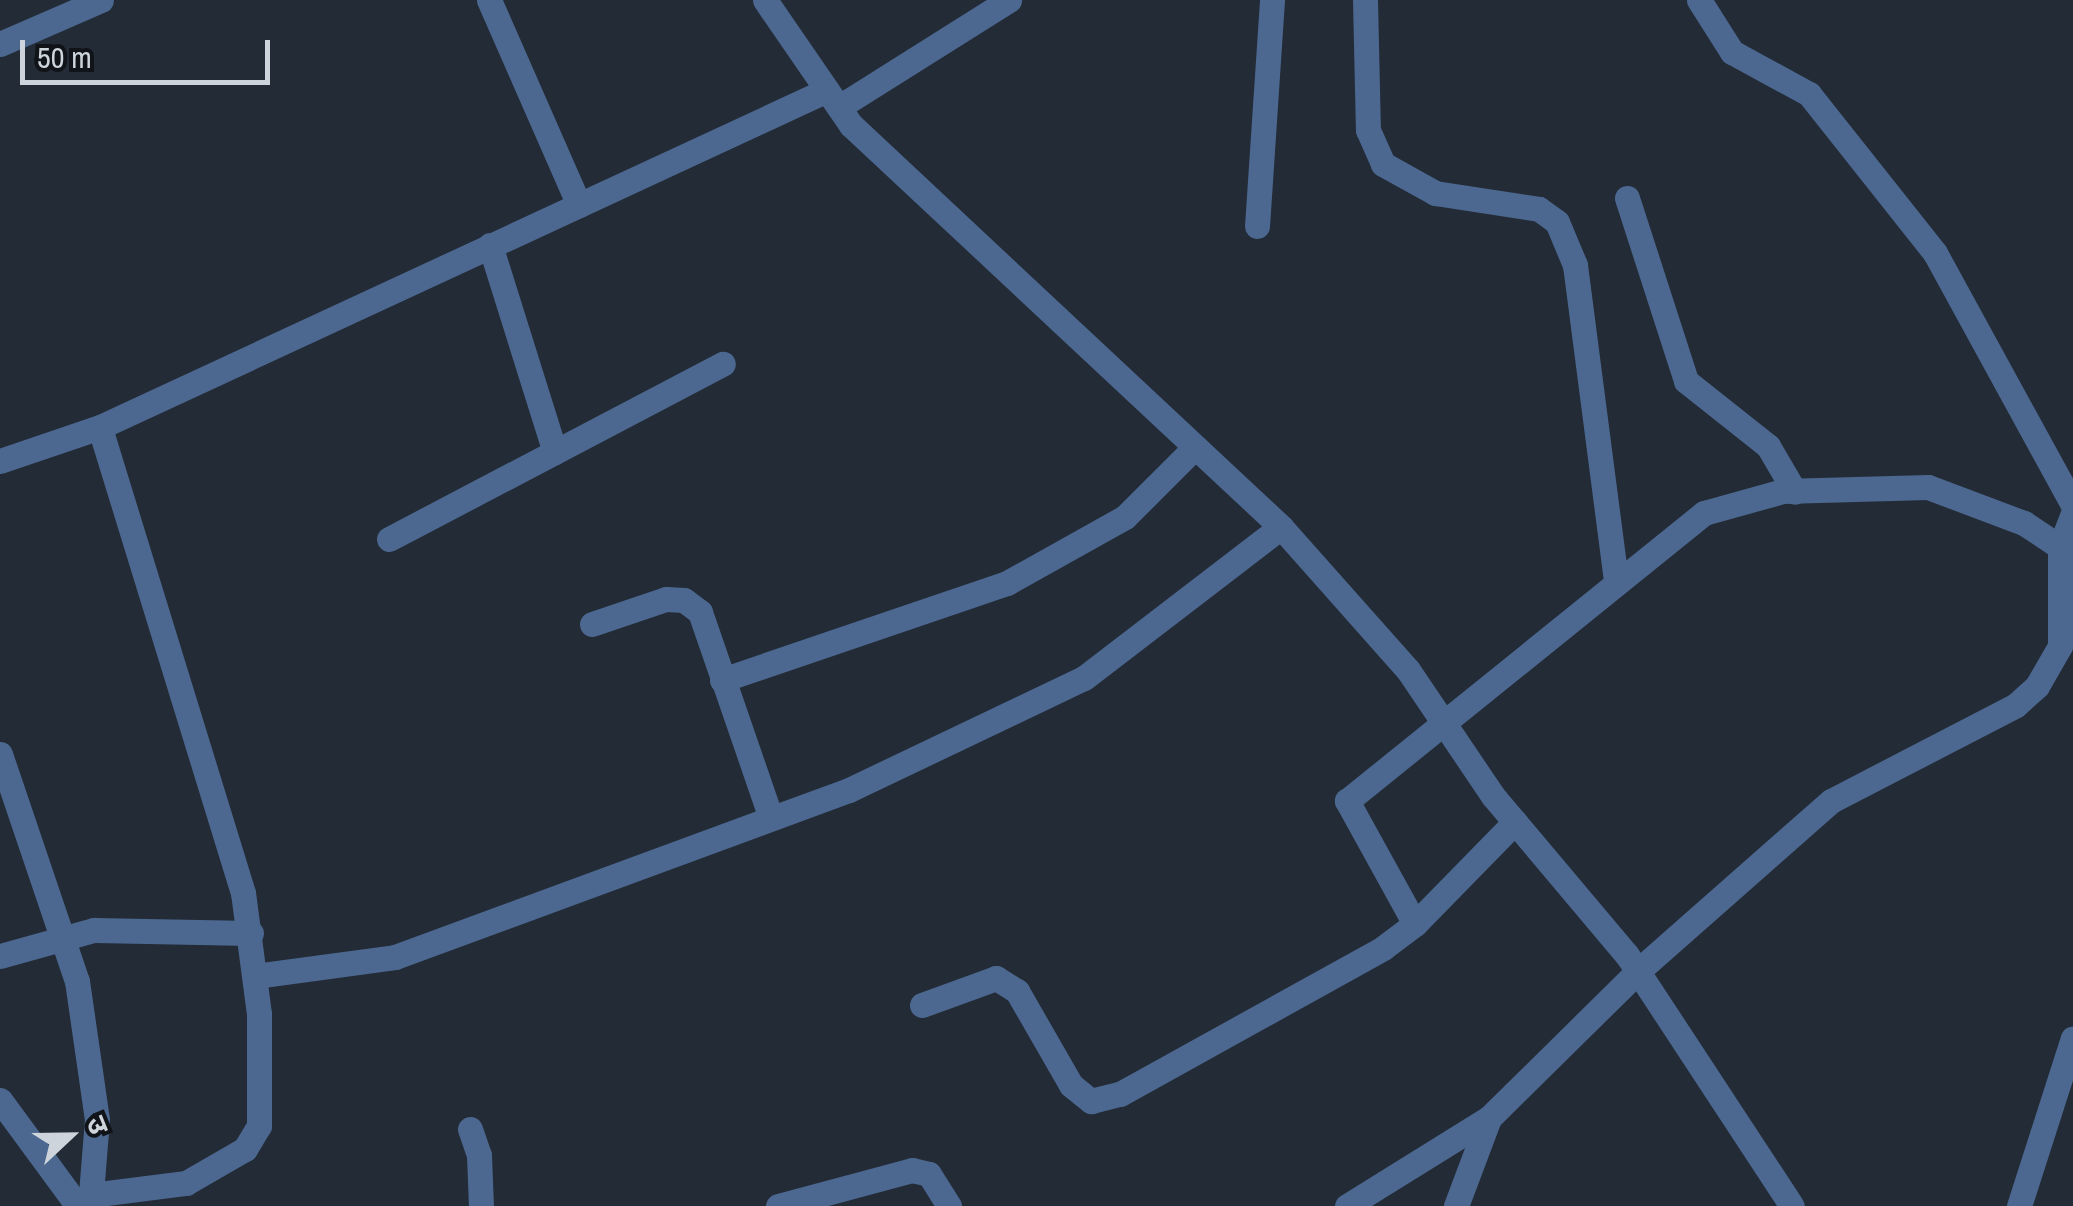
<!DOCTYPE html>
<html>
<head>
<meta charset="utf-8">
<style>
  body { margin:0 }
  #map { position:relative; width:2073px; height:1206px; overflow:hidden; background:#232b36; font-family:"Archivo Narrow","Noto Sans Devanagari",sans-serif }
  div>[style] { position:absolute }
  .minor>* { height:25px; margin:-12.5px; padding:0 12.5px; transform-origin:12.5px; border-radius:12.5px; background:#4c6890 }
  span { translate:-50% -50%; white-space:nowrap; text-align:center; line-height:1.15; -webkit-text-stroke:9px #101318; paint-order:stroke }
  .north { position:absolute; left:20px; top:1086px; width:100px; height:100px; -webkit-text-stroke:8px #101318; paint-order:stroke; rotate:68deg; font-size:28px; font-weight:700; line-height:40px; text-align:center; color:#ced4db }
  .north::after { content:''; display:block; margin:auto; width:35px; height:45px; background:#ced4db; clip-path:polygon(50% 0,100% 100%,50% 72%,0 100%) }
  .scale { position:absolute; left:20px; top:40px; width:250px; height:45px; box-sizing:border-box; border:5px solid #ced4db; border-top:0; padding-left:12px; font-size:30px; line-height:35px; white-space:nowrap; color:#ced4db; -webkit-text-stroke:8px #101318; paint-order:stroke }
</style>
</head>
<body>
<div id="map">
  <div class="minor">
    <div style="left:489px;top:0;width:224px;rotate:66.3deg"></div>
    <div style="left:765px;top:0;width:152px;rotate:55.5deg"></div>
    <div style="left:851px;top:125px;width:589px;rotate:43.07deg"></div>
    <div style="left:1281px;top:527px;width:191px;rotate:48.4deg"></div>
    <div style="left:1408px;top:670px;width:152px;rotate:56deg"></div>
    <div style="left:1493px;top:796px;width:208px;rotate:49.9deg"></div>
    <div style="left:1627px;top:955px;width:300px;rotate:56.7deg"></div>
    <div style="left:1365px;top:0;width:130px;rotate:88.7deg"></div>
    <div style="left:1368px;top:130px;width:37px;rotate:66deg"></div>
    <div style="left:1383px;top:164px;width:60px;rotate:29.1deg"></div>
    <div style="left:1435px;top:193px;width:105px;rotate:8.7deg"></div>
    <div style="left:1539px;top:209px;width:22px;rotate:36deg"></div>
    <div style="left:1557px;top:222px;width:47px;rotate:67.3deg"></div>
    <div style="left:1575px;top:265px;width:318px;rotate:82.6deg"></div>
    <div style="left:1699px;top:0;width:62px;rotate:57.6deg"></div>
    <div style="left:1732px;top:52px;width:88px;rotate:28.6deg"></div>
    <div style="left:1809px;top:94px;width:203px;rotate:51.6deg"></div>
    <div style="left:1935px;top:253px;width:287px;rotate:61.3deg"></div>
    <div style="left:0;top:44px;width:110px;rotate:-23.5deg"></div>
    <div style="left:839px;top:107px;width:201px;rotate:-32.2deg"></div>
    <div style="left:1627px;top:198px;width:192px;rotate:72.1deg"></div>
    <div style="left:1686px;top:381px;width:105px;rotate:38.4deg"></div>
    <div style="left:1768px;top:446px;width:53px;rotate:59.6deg"></div>
    <div style="left:1257px;top:226px;width:226px;rotate:-86.2deg"></div>
    <div style="left:490px;top:245px;width:217px;rotate:72.6deg"></div>
    <div style="left:0;top:461px;width:106px;rotate:-18.8deg"></div>
    <div style="left:100px;top:427px;width:801px;rotate:-24.87deg"></div>
    <div style="left:389px;top:539px;width:377px;rotate:-27.7deg"></div>
    <div style="left:592px;top:624px;width:78px;rotate:-18.7deg"></div>
    <div style="left:666px;top:599px;width:18px;rotate:3deg"></div>
    <div style="left:684px;top:600px;width:20px;rotate:37deg"></div>
    <div style="left:700px;top:612px;width:218px;rotate:71deg"></div>
    <div style="left:722px;top:680px;width:301px;rotate:-18.8deg"></div>
    <div style="left:1007px;top:583px;width:135px;rotate:-29.2deg"></div>
    <div style="left:1125px;top:517px;width:99px;rotate:-45deg"></div>
    <div style="left:0;top:754px;width:240px;rotate:71.3deg"></div>
    <div style="left:77px;top:981px;width:139px;rotate:81.8deg"></div>
    <div style="left:97px;top:1119px;width:87px;rotate:94.6deg"></div>
    <div style="left:1415px;top:924px;width:141px;rotate:-118.9deg"></div>
    <div style="left:1347px;top:801px;width:459px;rotate:-38.9deg"></div>
    <div style="left:1704px;top:513px;width:82px;rotate:-15.6deg"></div>
    <div style="left:1783px;top:491px;width:145px;rotate:-1.6deg"></div>
    <div style="left:1928px;top:487px;width:103px;rotate:20.6deg"></div>
    <div style="left:2024px;top:523px;width:43px;rotate:33.7deg"></div>
    <div style="left:0;top:956px;width:98px;rotate:-15.5deg"></div>
    <div style="left:94px;top:930px;width:157px;rotate:1.1deg"></div>
    <div style="left:255px;top:976px;width:141px;rotate:-7.7deg"></div>
    <div style="left:395px;top:957px;width:484px;rotate:-20.2deg"></div>
    <div style="left:849px;top:790px;width:260px;rotate:-25.5deg"></div>
    <div style="left:1084px;top:678px;width:248px;rotate:-37.5deg"></div>
    <div style="left:922px;top:1005px;width:79px;rotate:-20deg"></div>
    <div style="left:996px;top:978px;width:25px;rotate:32deg"></div>
    <div style="left:1017px;top:991px;width:108px;rotate:60.1deg"></div>
    <div style="left:1071px;top:1085px;width:26px;rotate:39deg"></div>
    <div style="left:1091px;top:1101px;width:30px;rotate:-14deg"></div>
    <div style="left:1120px;top:1094px;width:301px;rotate:-29deg"></div>
    <div style="left:1383px;top:948px;width:40px;rotate:-37deg"></div>
    <div style="left:1415px;top:924px;width:143px;rotate:-45.6deg"></div>
    <div style="left:0;top:1100px;width:132px;rotate:53.7deg"></div>
    <div style="left:470px;top:1129px;width:28px;rotate:71deg"></div>
    <div style="left:479px;top:1155px;width:51px;rotate:87.8deg"></div>
    <div style="left:91px;top:1195px;width:96px;rotate:-7.2deg"></div>
    <div style="left:186px;top:1183px;width:68px;rotate:-30deg"></div>
    <div style="left:245px;top:1149px;width:27px;rotate:-59deg"></div>
    <div style="left:259px;top:1126px;width:112px;rotate:-90deg"></div>
    <div style="left:259px;top:1014px;width:122px;rotate:-97.5deg"></div>
    <div style="left:243px;top:893px;width:487px;rotate:-107.1deg"></div>
    <div style="left:778px;top:1206px;width:139px;rotate:-15deg"></div>
    <div style="left:912px;top:1170px;width:17px;rotate:13deg"></div>
    <div style="left:929px;top:1174px;width:38px;rotate:58deg"></div>
    <div style="left:1347px;top:1206px;width:167px;rotate:-31.8deg"></div>
    <div style="left:1489px;top:1118px;width:209px;rotate:-44.6deg"></div>
    <div style="left:1638px;top:971px;width:257px;rotate:-41.4deg"></div>
    <div style="left:1831px;top:801px;width:208px;rotate:-27.4deg"></div>
    <div style="left:2016px;top:705px;width:28px;rotate:-42deg"></div>
    <div style="left:2037px;top:686px;width:46px;rotate:-60.1deg"></div>
    <div style="left:2060px;top:646px;width:99px;rotate:-90deg"></div>
    <div style="left:2060px;top:547px;width:36px;rotate:-69deg"></div>
    <div style="left:1456px;top:1206px;width:94px;rotate:-69.4deg"></div>
    <div style="left:2019px;top:1206px;width:176px;rotate:-72.2deg"></div>
  </div>
  <div class="north">उ</div>
  <div class="scale">50 m</div>
</div>
</body>
</html>
